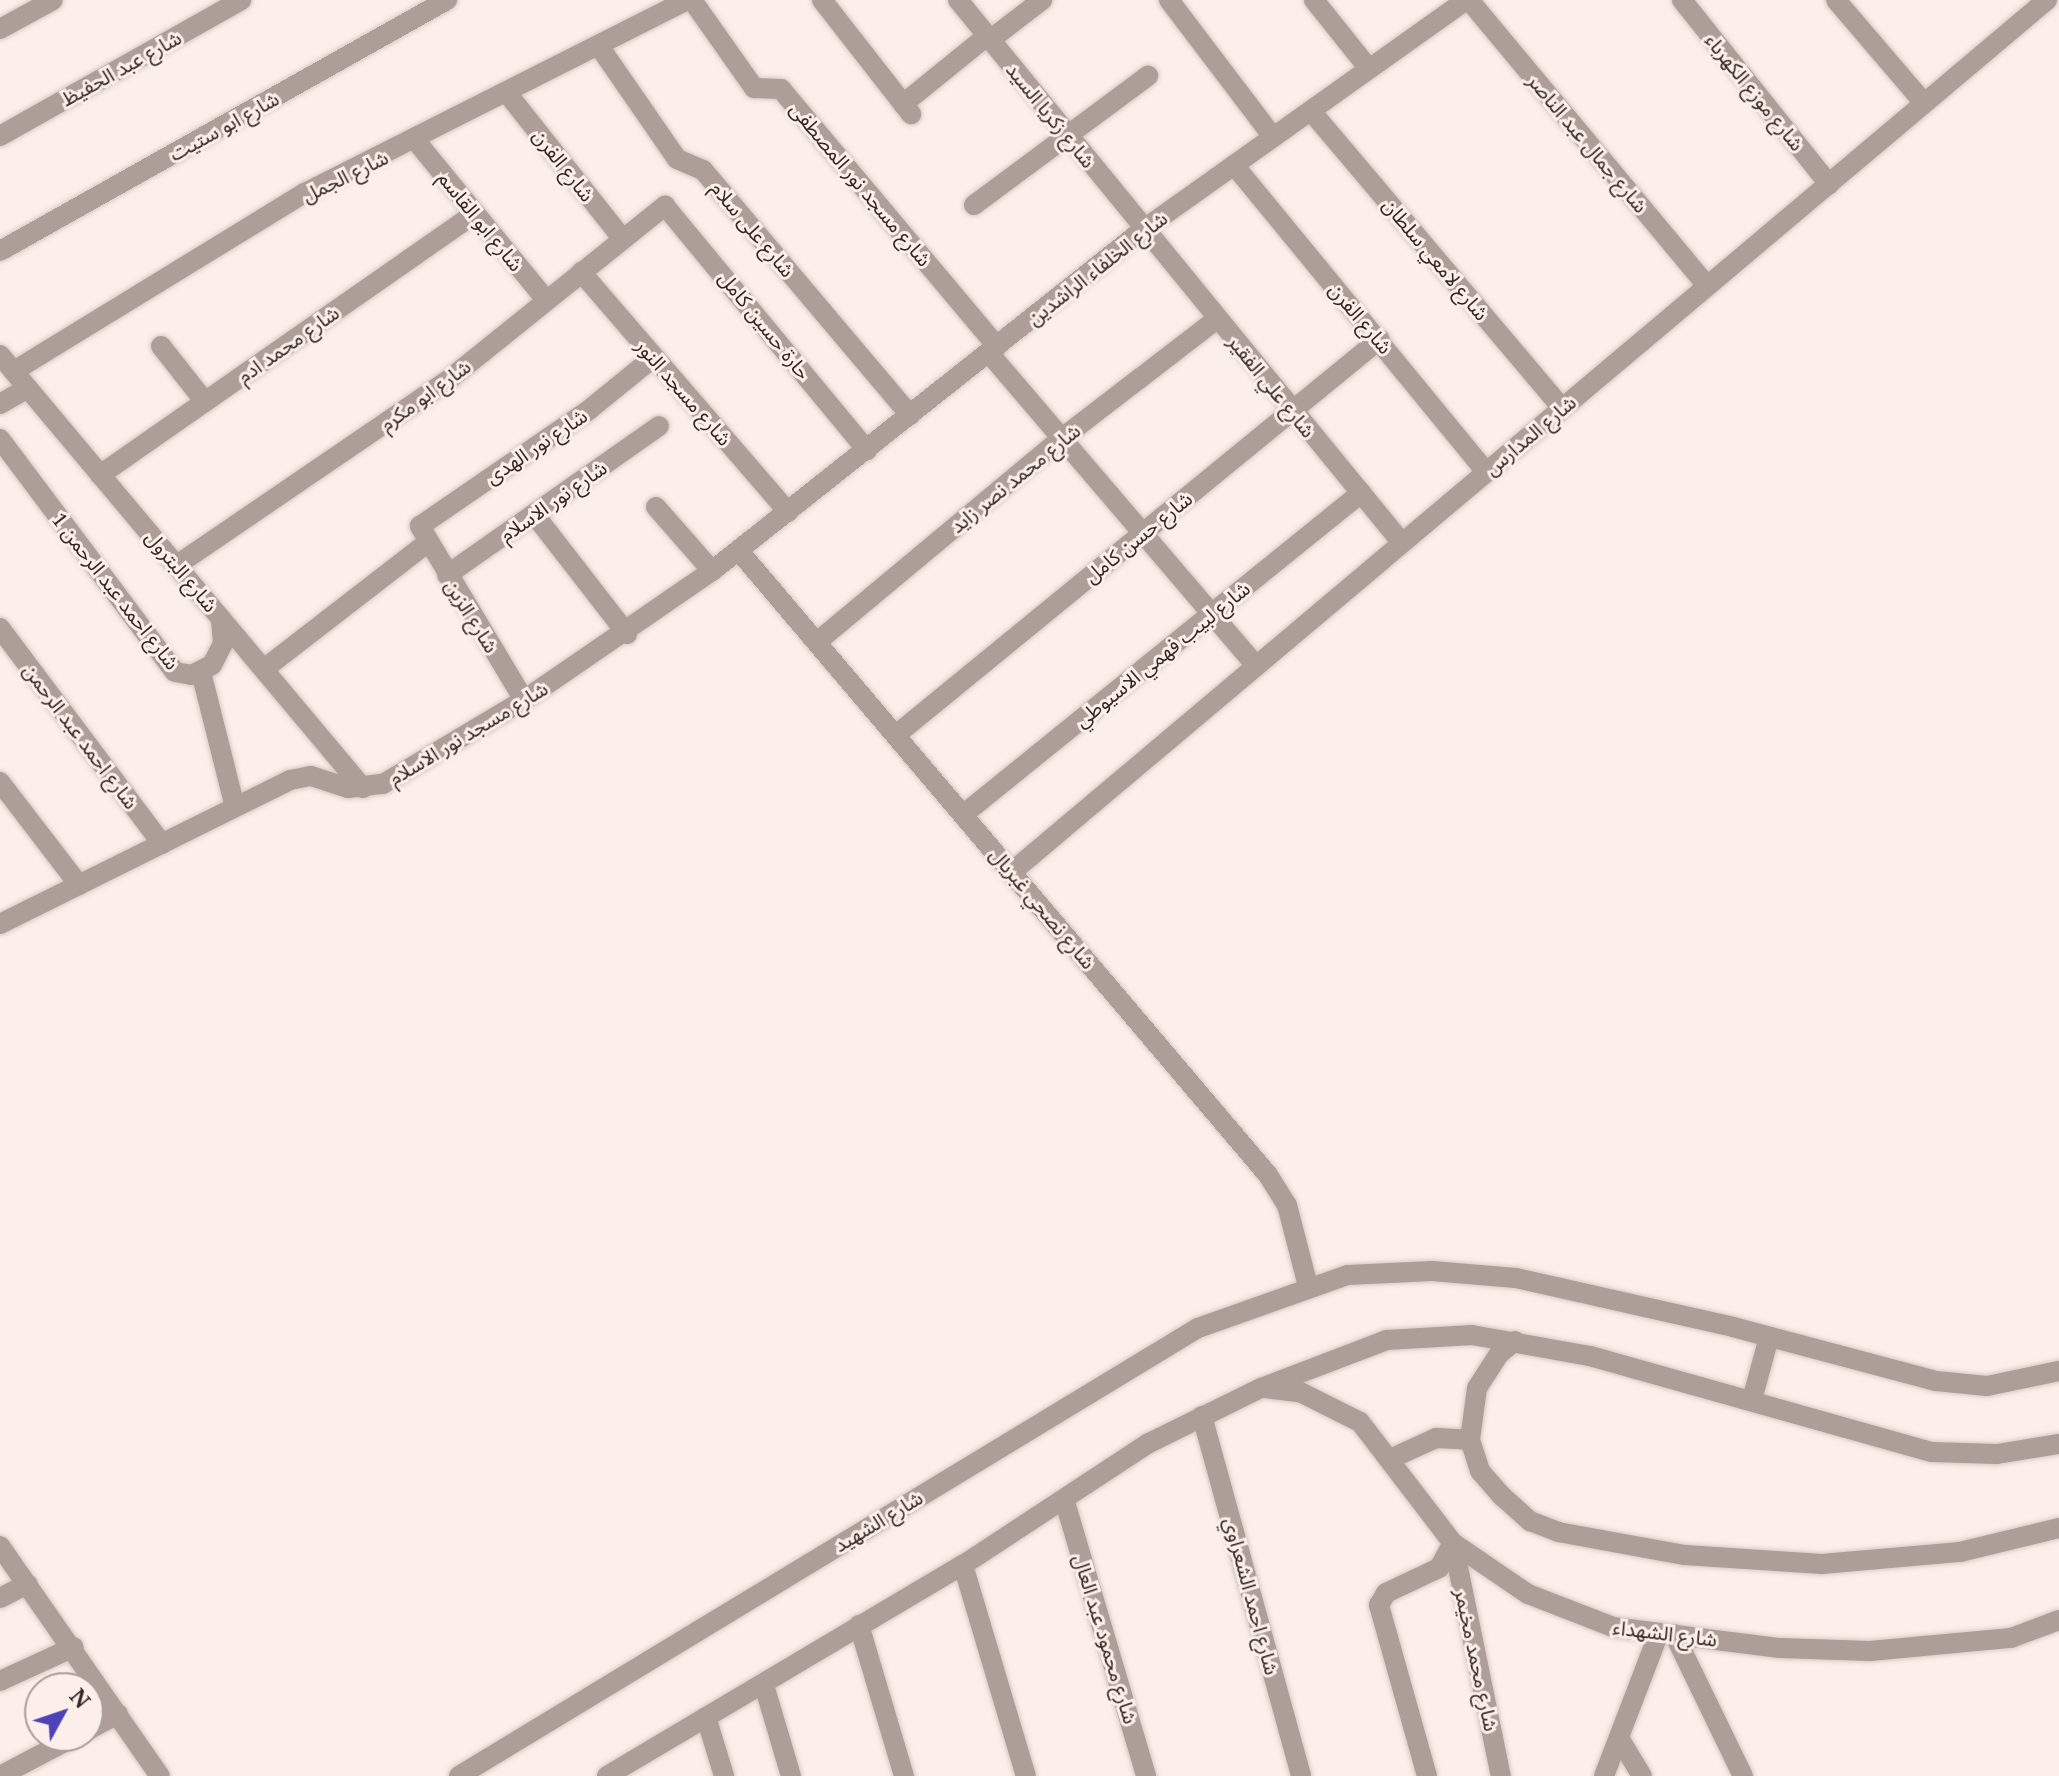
<!DOCTYPE html>
<html>
<head>
<meta charset="utf-8">
<style>
  body { margin:0 }
  #map { position:relative; width:2059px; height:1776px; overflow:hidden; background:#fceee8; font-family:"Noto Serif","Noto Sans Arabic",serif }
  div>[style] { position:absolute }
  .roads { filter:drop-shadow(0 0 2px #d8cac4) drop-shadow(0 0 2px #d8cac4) }
  .minor>* { height:20px; margin:-10px; padding:0 10px; transform-origin:10px; border-radius:10px; background:#ad9e97 }
  .tertiary>* { height:20px; margin:-10px; padding:0 10px; transform-origin:10px; border-radius:10px; background:#ad9e97 }
  span { translate:-50% -50%; white-space:nowrap; text-align:center; line-height:1.15; -webkit-text-stroke:6px #fceee8; paint-order:stroke }
  .street-label { font-size:20px; color:#332721 }
  .north { position:absolute; left:24px; top:1672px; width:80px; height:80px; box-sizing:border-box; background:#fceee8; border:2px solid #ac9e98; border-radius:50%; rotate:50deg; font-size:22px; font-weight:700; line-height:32px; text-align:center; color:#332721 }
  .north::after { content:''; display:block; margin:auto; width:28px; height:36px; background:#4d42b9; clip-path:polygon(50% 0,100% 100%,50% 72%,0 100%) }
</style>
</head>
<body>
<div id="map">
  <div class="roads">
    <div class="minor">
      <div style="left:692px;top:0;width:108px;rotate:54.8deg"></div>
      <div style="left:754px;top:88px;width:27px;rotate:2deg"></div>
      <div style="left:781px;top:89px;width:336px;rotate:50deg"></div>
      <div style="left:822px;top:0;width:145px;rotate:52deg"></div>
      <div style="left:958px;top:0;width:701px;rotate:50.73deg"></div>
      <div style="left:1169px;top:0;width:172px;rotate:52.8deg"></div>
      <div style="left:1314px;top:0;width:88px;rotate:51.4deg"></div>
      <div style="left:1469px;top:0;width:372px;rotate:50.2deg"></div>
      <div style="left:1682px;top:0;width:236px;rotate:51.4deg"></div>
      <div style="left:1836px;top:0;width:135px;rotate:49.5deg"></div>
      <div style="left:0;top:29px;width:60px;rotate:-28.7deg"></div>
      <div style="left:990px;top:40px;width:66px;rotate:-37.6deg"></div>
      <div style="left:599px;top:46px;width:137px;rotate:55.4deg"></div>
      <div style="left:677px;top:159px;width:28px;rotate:23deg"></div>
      <div style="left:703px;top:170px;width:321px;rotate:49.8deg"></div>
      <div style="left:507px;top:93px;width:185px;rotate:51.6deg"></div>
      <div style="left:903px;top:104px;width:108px;rotate:-39deg"></div>
      <div style="left:1311px;top:111px;width:389px;rotate:49.8deg"></div>
      <div style="left:0;top:136px;width:277px;rotate:-29.4deg"></div>
      <div style="left:416px;top:141px;width:205px;rotate:50.7deg"></div>
      <div style="left:1234px;top:165px;width:397px;rotate:50.6deg"></div>
      <div style="left:974px;top:205px;width:217px;rotate:-36.6deg"></div>
      <div style="left:0;top:251px;width:513px;rotate:-29.32deg"></div>
      <div style="left:581px;top:272px;width:317px;rotate:49.2deg"></div>
      <div style="left:161px;top:346px;width:71px;rotate:51.8deg"></div>
      <div style="left:989px;top:353px;width:411px;rotate:49.5deg"></div>
      <div style="left:0;top:355px;width:565px;rotate:50.03deg"></div>
      <div style="left:14px;top:371px;width:341px;rotate:-31.5deg"></div>
      <div style="left:305px;top:193px;width:428px;rotate:-26.8deg"></div>
      <div style="left:0;top:404px;width:32px;rotate:-30deg"></div>
      <div style="left:0;top:439px;width:291px;rotate:53.1deg"></div>
      <div style="left:175px;top:672px;width:17px;rotate:10deg"></div>
      <div style="left:192px;top:675px;width:22px;rotate:-27deg"></div>
      <div style="left:212px;top:665px;width:25px;rotate:-63deg"></div>
      <div style="left:223px;top:643px;width:25px;rotate:-95deg"></div>
      <div style="left:100px;top:475px;width:457px;rotate:-34.9deg"></div>
      <div style="left:656px;top:507px;width:85px;rotate:48.8deg"></div>
      <div style="left:534px;top:514px;width:152px;rotate:52.2deg"></div>
      <div style="left:739px;top:551px;width:818px;rotate:49.71deg"></div>
      <div style="left:1268px;top:1175px;width:36px;rotate:58deg"></div>
      <div style="left:1287px;top:1205px;width:84px;rotate:75.5deg"></div>
      <div style="left:177px;top:565px;width:327px;rotate:-34.3deg"></div>
      <div style="left:447px;top:381px;width:280px;rotate:-38.8deg"></div>
      <div style="left:665px;top:206px;width:317px;rotate:50.4deg"></div>
      <div style="left:447px;top:575px;width:259px;rotate:-35.1deg"></div>
      <div style="left:0;top:628px;width:270px;rotate:53.1deg"></div>
      <div style="left:817px;top:642px;width:317px;rotate:-39.8deg"></div>
      <div style="left:1061px;top:439px;width:197px;rotate:-37.6deg"></div>
      <div style="left:264px;top:669px;width:206px;rotate:-37.7deg"></div>
      <div style="left:201px;top:672px;width:139px;rotate:75.9deg"></div>
      <div style="left:524px;top:700px;width:203px;rotate:-120.9deg"></div>
      <div style="left:420px;top:526px;width:206px;rotate:-34.5deg"></div>
      <div style="left:590px;top:409px;width:82px;rotate:-39.1deg"></div>
      <div style="left:896px;top:735px;width:625px;rotate:-39.29deg"></div>
      <div style="left:0;top:782px;width:130px;rotate:52.5deg"></div>
      <div style="left:964px;top:814px;width:511px;rotate:-38.96deg"></div>
      <div style="left:1013px;top:871px;width:1352px;rotate:-40.11deg"></div>
      <div style="left:0;top:924px;width:324px;rotate:-26.4deg"></div>
      <div style="left:290px;top:780px;width:21px;rotate:-11deg"></div>
      <div style="left:311px;top:776px;width:39px;rotate:18deg"></div>
      <div style="left:348px;top:788px;width:35px;rotate:-7deg"></div>
      <div style="left:383px;top:784px;width:164px;rotate:-30.8deg"></div>
      <div style="left:524px;top:700px;width:228px;rotate:-34.5deg"></div>
      <div style="left:712px;top:571px;width:551px;rotate:-38.37deg"></div>
      <div style="left:1144px;top:229px;width:395px;rotate:-35.4deg"></div>
      <div style="left:1202px;top:1416px;width:373px;rotate:74.6deg"></div>
      <div style="left:1065px;top:1502px;width:286px;rotate:73.5deg"></div>
      <div style="left:1453px;top:1543px;width:238px;rotate:78.4deg"></div>
      <div style="left:0;top:1546px;width:280px;rotate:55.2deg"></div>
      <div style="left:963px;top:1565px;width:220px;rotate:73.4deg"></div>
      <div style="left:0;top:1598px;width:31px;rotate:-27deg"></div>
      <div style="left:859px;top:1625px;width:158px;rotate:73.4deg"></div>
      <div style="left:1674px;top:1634px;width:158px;rotate:64.1deg"></div>
      <div style="left:0;top:1681px;width:81px;rotate:-24.7deg"></div>
      <div style="left:764px;top:1685px;width:95px;rotate:73.5deg"></div>
      <div style="left:706px;top:1717px;width:62px;rotate:73deg"></div>
      <div style="left:88px;top:1730px;width:34px;rotate:-28deg"></div>
      <div style="left:1619px;top:1738px;width:44px;rotate:58.8deg"></div>
      <div style="left:0;top:1776px;width:86px;rotate:-27.8deg"></div>
      <div style="left:1427px;top:1776px;width:178px;rotate:-105.7deg"></div>
      <div style="left:1379px;top:1605px;width:14px;rotate:-60deg"></div>
      <div style="left:1386px;top:1593px;width:59px;rotate:-25.3deg"></div>
      <div style="left:1439px;top:1568px;width:29px;rotate:-61deg"></div>
      <div style="left:1604px;top:1776px;width:153px;rotate:-69deg"></div>
    </div>
    <div class="tertiary">
      <div style="left:1515px;top:1341px;width:21px;rotate:141deg"></div>
      <div style="left:1499px;top:1354px;width:40px;rotate:122.9deg"></div>
      <div style="left:1477px;top:1388px;width:52px;rotate:97.7deg"></div>
      <div style="left:1470px;top:1440px;width:33px;rotate:72deg"></div>
      <div style="left:1480px;top:1471px;width:33px;rotate:49deg"></div>
      <div style="left:1502px;top:1496px;width:38px;rotate:42deg"></div>
      <div style="left:1530px;top:1521px;width:30px;rotate:21deg"></div>
      <div style="left:1558px;top:1532px;width:129px;rotate:10.3deg"></div>
      <div style="left:1685px;top:1555px;width:137px;rotate:3.8deg"></div>
      <div style="left:1822px;top:1564px;width:139px;rotate:-5deg"></div>
      <div style="left:1960px;top:1552px;width:102px;rotate:-13.6deg"></div>
      <div style="left:1265px;top:1388px;width:35px;rotate:7deg"></div>
      <div style="left:1300px;top:1392px;width:67px;rotate:26.6deg"></div>
      <div style="left:1360px;top:1422px;width:153px;rotate:52.5deg"></div>
      <div style="left:1453px;top:1543px;width:91px;rotate:34.2deg"></div>
      <div style="left:1528px;top:1594px;width:91px;rotate:21.2deg"></div>
      <div style="left:1613px;top:1627px;width:168px;rotate:7.2deg"></div>
      <div style="left:1780px;top:1648px;width:90px;rotate:1.9deg"></div>
      <div style="left:1870px;top:1651px;width:142px;rotate:-5.3deg"></div>
      <div style="left:2011px;top:1638px;width:51px;rotate:-20.6deg"></div>
      <div style="left:1752px;top:1400px;width:65px;rotate:-74.9deg"></div>
      <div style="left:1390px;top:1459px;width:51px;rotate:-24.5deg"></div>
      <div style="left:1436px;top:1438px;width:34px;rotate:3deg"></div>
      <div style="left:459px;top:1776px;width:864px;rotate:-31.23deg"></div>
      <div style="left:1198px;top:1328px;width:159px;rotate:-19.5deg"></div>
      <div style="left:1348px;top:1275px;width:84px;rotate:-2.7deg"></div>
      <div style="left:1432px;top:1271px;width:84px;rotate:4.8deg"></div>
      <div style="left:1516px;top:1278px;width:222px;rotate:12.7deg"></div>
      <div style="left:1733px;top:1327px;width:210px;rotate:14.9deg"></div>
      <div style="left:1936px;top:1381px;width:51px;rotate:5.6deg"></div>
      <div style="left:1987px;top:1386px;width:74px;rotate:-11.8deg"></div>
      <div style="left:607px;top:1776px;width:414px;rotate:-30.7deg"></div>
      <div style="left:963px;top:1565px;width:222px;rotate:-33.3deg"></div>
      <div style="left:1149px;top:1443px;width:125px;rotate:-26.2deg"></div>
      <div style="left:1261px;top:1388px;width:135px;rotate:-20.9deg"></div>
      <div style="left:1387px;top:1340px;width:85px;rotate:-3.4deg"></div>
      <div style="left:1472px;top:1335px;width:120px;rotate:10.1deg"></div>
      <div style="left:1590px;top:1356px;width:355px;rotate:15.7deg"></div>
      <div style="left:1932px;top:1452px;width:65px;rotate:1.8deg"></div>
      <div style="left:1997px;top:1454px;width:63px;rotate:-9.2deg"></div>
    </div>
  </div>
  <div class="street-label">
    <span style="left:121px;top:68px;rotate:-29deg">شارع عبد الحفيظ</span>
    <span style="left:1755px;top:92px;rotate:51deg">شارع موزع الكهرباء</span>
    <span style="left:1051px;top:115px;rotate:51deg">شارع زكريا السيد</span>
    <span style="left:224px;top:126px;rotate:-29deg">شارع ابو ستيت</span>
    <span style="left:1588px;top:143px;rotate:50deg">شارع جمال عبد الناصر</span>
    <span style="left:564px;top:165px;rotate:52deg">شارع الفرن</span>
    <span style="left:345px;top:176px;rotate:-26deg">شارع الجمل</span>
    <span style="left:861px;top:184px;rotate:50deg">شارع مسجد نور المصطفى</span>
    <span style="left:481px;top:221px;rotate:51deg">شارع ابو القاسم</span>
    <span style="left:753px;top:229px;rotate:50deg">شارع على سلام</span>
    <span style="left:1436px;top:259px;rotate:50deg">شارع لامعي سلطان</span>
    <span style="left:1097px;top:268px;rotate:-38deg">شارع الخلفاء الراشدين</span>
    <span style="left:1361px;top:318px;rotate:50deg">شارع الفرن</span>
    <span style="left:765px;top:325px;rotate:51deg">حارة حسين كامل</span>
    <span style="left:288px;top:344px;rotate:-35deg">شارع محمد ادم</span>
    <span style="left:1272px;top:386px;rotate:51deg">شارع علي الفقير</span>
    <span style="left:684px;top:392px;rotate:49deg">شارع مسجد النور</span>
    <span style="left:425px;top:395px;rotate:-36deg">شارع ابو مكرم</span>
    <span style="left:1530px;top:435px;rotate:-40deg">شارع المدارس</span>
    <span style="left:536px;top:446px;rotate:-34deg">شارع نور الهدى</span>
    <span style="left:1015px;top:478px;rotate:-39deg">شارع محمد نصر زايد</span>
    <span style="left:553px;top:501px;rotate:-35deg">شارع نور الاسلام</span>
    <span style="left:1138px;top:537px;rotate:-39deg">شارع حسن كامل</span>
    <span style="left:182px;top:571px;rotate:50deg">شارع البترول</span>
    <span style="left:116px;top:591px;rotate:52deg">شارع احمد عبد الرحمن 1</span>
    <span style="left:472px;top:616px;rotate:58deg">شارع الزين</span>
    <span style="left:1162px;top:654px;rotate:-39deg">شارع لبيب فهمي الاسيوطي</span>
    <span style="left:468px;top:733px;rotate:-31deg">شارع مسجد نور الاسلام</span>
    <span style="left:81px;top:736px;rotate:53deg">شارع احمد عبد الرحمن</span>
    <span style="left:1043px;top:908px;rotate:50deg">شارع نصحي غبريال</span>
    <span style="left:878px;top:1521px;rotate:-31deg">شارع الشهيد</span>
    <span style="left:1252px;top:1596px;rotate:75deg">شارع احمد الشعراوي</span>
    <span style="left:1665px;top:1633px;rotate:7deg">شارع الشهداء</span>
    <span style="left:1106px;top:1639px;rotate:73deg">شارع محمود عبد العال</span>
    <span style="left:1477px;top:1660px;rotate:78deg">شارع محمد مخيمر</span>
  </div>
  <div class="north">N</div>
</div>
</body>
</html>
